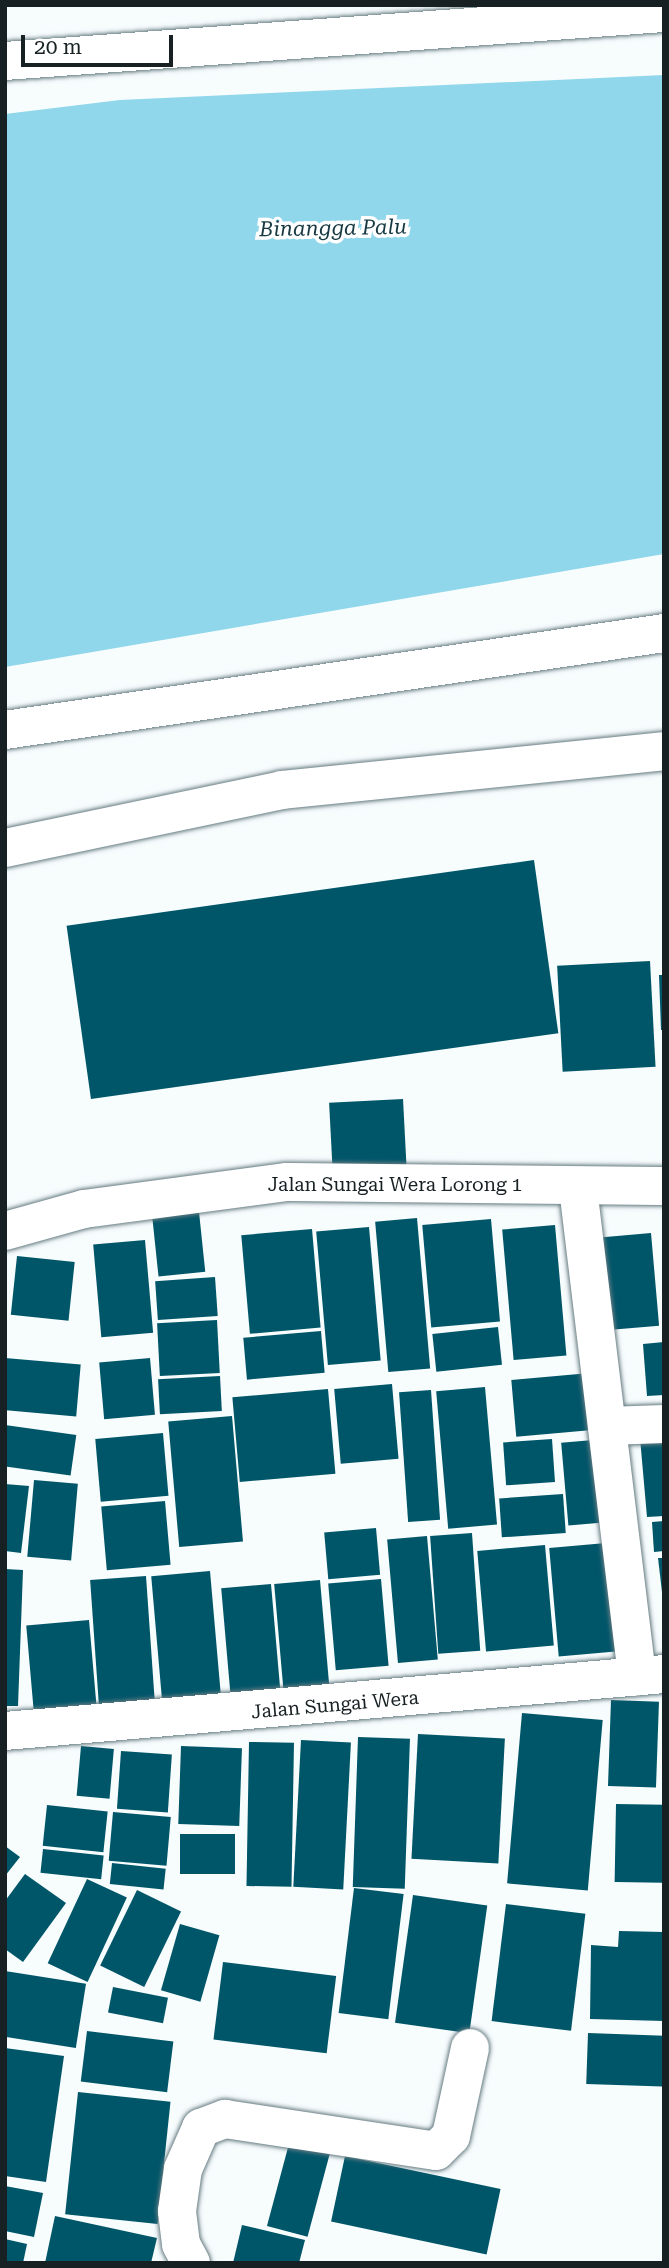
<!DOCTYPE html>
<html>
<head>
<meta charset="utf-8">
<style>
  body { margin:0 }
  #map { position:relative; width:669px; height:2268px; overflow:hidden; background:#f7fcfd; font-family:"Roboto Serif",serif }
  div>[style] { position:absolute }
  .water>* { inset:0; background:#90d7ec }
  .building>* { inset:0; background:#005669; transform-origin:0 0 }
  .roads { filter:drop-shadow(0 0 2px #667c83) drop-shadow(0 0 2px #667c83) }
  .minor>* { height:38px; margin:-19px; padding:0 19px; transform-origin:19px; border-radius:19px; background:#fff }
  span { translate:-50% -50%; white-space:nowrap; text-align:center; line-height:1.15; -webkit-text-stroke:7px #fff; paint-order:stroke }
  .street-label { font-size:19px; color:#172023 }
  .water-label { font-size:21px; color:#173942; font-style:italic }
  .frame { position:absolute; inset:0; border:7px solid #172023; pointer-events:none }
  .scale { position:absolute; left:21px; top:35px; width:152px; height:32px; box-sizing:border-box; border:4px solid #172023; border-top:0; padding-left:9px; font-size:21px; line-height:24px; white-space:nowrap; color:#172023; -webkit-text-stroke:5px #fff; paint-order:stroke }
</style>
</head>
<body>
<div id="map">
  <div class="water">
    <div style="clip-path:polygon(664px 75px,664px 554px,5px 667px,5px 114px,120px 100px)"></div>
  </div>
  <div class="building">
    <div style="left:534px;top:860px;width:175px;height:472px;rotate:82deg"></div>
    <div style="left:650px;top:961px;width:106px;height:93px;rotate:87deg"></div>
    <div style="clip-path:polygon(659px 975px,664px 975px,664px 1030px,661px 1030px)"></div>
    <div style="left:403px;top:1099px;width:67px;height:74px;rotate:87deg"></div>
    <div style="left:199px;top:1212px;width:60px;height:47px;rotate:84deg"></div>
    <div style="left:417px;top:1218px;width:151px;height:42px;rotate:85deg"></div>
    <div style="left:491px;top:1219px;width:103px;height:69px;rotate:85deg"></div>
    <div style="left:555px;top:1225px;width:131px;height:53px;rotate:85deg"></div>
    <div style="left:369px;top:1227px;width:134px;height:53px;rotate:85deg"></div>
    <div style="left:312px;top:1229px;width:99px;height:71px;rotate:85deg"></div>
    <div style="left:651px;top:1233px;width:93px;height:54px;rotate:85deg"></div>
    <div style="left:145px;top:1240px;width:93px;height:52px;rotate:85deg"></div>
    <div style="left:17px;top:1256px;width:58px;height:59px;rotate:6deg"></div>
    <div style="left:215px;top:1277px;width:39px;height:60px;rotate:86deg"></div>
    <div style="left:217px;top:1320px;width:53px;height:60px;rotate:87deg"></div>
    <div style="left:498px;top:1327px;width:38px;height:66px;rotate:84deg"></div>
    <div style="left:321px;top:1331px;width:42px;height:78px;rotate:85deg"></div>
    <div style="clip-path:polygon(664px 1342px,664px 1395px,647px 1396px,643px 1344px)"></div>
    <div style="left:5px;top:1358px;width:76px;height:52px;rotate:5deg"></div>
    <div style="left:150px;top:1358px;width:57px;height:51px;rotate:85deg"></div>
    <div style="left:590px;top:1373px;width:57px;height:79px;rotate:85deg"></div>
    <div style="left:220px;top:1376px;width:35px;height:62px;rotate:87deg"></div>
    <div style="left:392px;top:1384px;width:75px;height:58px;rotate:85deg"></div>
    <div style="left:485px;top:1387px;width:138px;height:49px;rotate:85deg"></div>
    <div style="left:328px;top:1389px;width:85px;height:96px;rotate:85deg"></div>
    <div style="left:431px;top:1390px;width:130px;height:32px;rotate:86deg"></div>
    <div style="left:232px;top:1416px;width:126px;height:64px;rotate:85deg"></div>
    <div style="left:5px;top:1425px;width:72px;height:41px;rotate:8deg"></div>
    <div style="left:163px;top:1433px;width:63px;height:68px;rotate:85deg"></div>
    <div style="clip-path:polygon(664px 1436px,664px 1516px,647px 1517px,640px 1438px)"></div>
    <div style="left:552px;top:1439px;width:43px;height:49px;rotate:86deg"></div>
    <div style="left:605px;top:1439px;width:83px;height:44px;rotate:85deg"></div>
    <div style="left:34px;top:1480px;width:44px;height:77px;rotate:5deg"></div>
    <div style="clip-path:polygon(5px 1484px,29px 1486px,21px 1553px,5px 1551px)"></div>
    <div style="left:563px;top:1494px;width:39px;height:64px;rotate:86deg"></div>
    <div style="left:165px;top:1501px;width:64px;height:64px;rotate:85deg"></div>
    <div style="clip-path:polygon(664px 1521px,664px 1551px,654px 1552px,652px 1522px)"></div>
    <div style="left:376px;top:1528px;width:47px;height:52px;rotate:85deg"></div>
    <div style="left:472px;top:1533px;width:118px;height:42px;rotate:86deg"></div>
    <div style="left:427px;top:1536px;width:124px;height:40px;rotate:85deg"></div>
    <div style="left:606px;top:1543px;width:109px;height:57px;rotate:85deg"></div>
    <div style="left:545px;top:1545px;width:101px;height:68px;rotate:85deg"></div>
    <div style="clip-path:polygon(658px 1558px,664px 1558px,664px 1592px,662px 1592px)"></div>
    <div style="clip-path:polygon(5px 1569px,23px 1570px,18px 1706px,5px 1706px)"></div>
    <div style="left:210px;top:1571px;width:134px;height:59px;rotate:85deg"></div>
    <div style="left:146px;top:1576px;width:129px;height:56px;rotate:86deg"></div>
    <div style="left:381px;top:1579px;width:87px;height:53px;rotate:85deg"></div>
    <div style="left:320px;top:1580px;width:109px;height:46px;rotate:85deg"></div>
    <div style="left:271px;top:1584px;width:109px;height:50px;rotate:85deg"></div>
    <div style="left:89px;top:1620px;width:97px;height:63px;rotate:85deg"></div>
    <div style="left:611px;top:1700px;width:48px;height:86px;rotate:2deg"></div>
    <div style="left:522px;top:1713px;width:81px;height:171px;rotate:5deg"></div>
    <div style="left:418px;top:1734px;width:87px;height:125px;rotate:3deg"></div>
    <div style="left:358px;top:1737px;width:52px;height:150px;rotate:2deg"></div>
    <div style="left:301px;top:1740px;width:50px;height:147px;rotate:3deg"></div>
    <div style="left:249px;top:1742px;width:45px;height:144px;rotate:1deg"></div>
    <div style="left:81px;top:1746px;width:33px;height:50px;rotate:5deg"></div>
    <div style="left:181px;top:1746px;width:61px;height:78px;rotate:2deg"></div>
    <div style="left:121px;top:1751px;width:51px;height:58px;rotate:4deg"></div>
    <div style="left:616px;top:1804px;width:48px;height:78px;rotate:1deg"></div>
    <div style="left:47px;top:1805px;width:61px;height:41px;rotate:6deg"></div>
    <div style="left:113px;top:1812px;width:58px;height:49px;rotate:5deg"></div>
    <div style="left:180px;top:1834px;width:55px;height:40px"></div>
    <div style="clip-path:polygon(5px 1846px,20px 1857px,5px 1876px)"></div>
    <div style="left:43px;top:1849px;width:61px;height:24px;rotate:6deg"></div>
    <div style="left:112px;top:1863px;width:54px;height:21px;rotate:6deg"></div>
    <div style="clip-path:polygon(25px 1874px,66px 1903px,23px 1962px,5px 1949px,5px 1901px)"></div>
    <div style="left:87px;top:1879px;width:44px;height:93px;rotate:25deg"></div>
    <div style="left:354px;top:1888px;width:50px;height:126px;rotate:7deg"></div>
    <div style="left:137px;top:1890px;width:49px;height:84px;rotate:26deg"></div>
    <div style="left:413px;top:1895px;width:75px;height:129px;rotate:8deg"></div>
    <div style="left:506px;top:1904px;width:80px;height:118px;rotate:7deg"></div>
    <div style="left:180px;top:1924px;width:41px;height:69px;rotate:16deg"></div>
    <div style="clip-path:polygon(619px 1931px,664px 1932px,664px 2021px,590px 2019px,591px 1945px,618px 1947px)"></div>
    <div style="left:223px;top:1962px;width:114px;height:78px;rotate:7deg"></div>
    <div style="left:5px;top:1971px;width:82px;height:65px;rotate:9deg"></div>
    <div style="left:113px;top:1987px;width:56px;height:26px;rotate:11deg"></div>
    <div style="left:87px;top:2031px;width:87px;height:51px;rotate:7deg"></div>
    <div style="left:588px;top:2033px;width:76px;height:51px;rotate:2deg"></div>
    <div style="clip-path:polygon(5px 2048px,64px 2056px,46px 2182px,5px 2176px)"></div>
    <div style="left:78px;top:2092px;width:93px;height:123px;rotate:6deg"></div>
    <div style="left:290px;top:2140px;width:42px;height:89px;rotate:15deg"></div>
    <div style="left:345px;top:2156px;width:159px;height:67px;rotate:12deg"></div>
    <div style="clip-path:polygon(5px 2186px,43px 2193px,34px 2237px,5px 2231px)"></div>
    <div style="clip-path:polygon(55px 2216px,157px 2238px,151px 2263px,45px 2263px)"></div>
    <div style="clip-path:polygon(242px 2225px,305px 2240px,299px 2263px,233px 2263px)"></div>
    <div style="clip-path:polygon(5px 2239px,27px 2244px,23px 2263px,5px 2263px)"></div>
  </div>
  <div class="roads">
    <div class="minor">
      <div style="left:5px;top:61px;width:661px;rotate:-4.17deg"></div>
      <div style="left:5px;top:730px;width:666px;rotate:-8.37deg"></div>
      <div style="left:5px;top:848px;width:283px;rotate:-11.8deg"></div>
      <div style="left:282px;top:790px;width:384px;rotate:-5.8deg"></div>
      <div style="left:578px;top:1188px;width:492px;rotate:83.1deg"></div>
      <div style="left:5px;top:1231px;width:82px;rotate:-15.6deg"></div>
      <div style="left:84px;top:1209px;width:205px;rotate:-7.6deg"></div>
      <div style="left:287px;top:1182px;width:377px;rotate:0.6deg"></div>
      <div style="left:607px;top:1426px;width:57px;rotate:-2deg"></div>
      <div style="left:5px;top:1731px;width:661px;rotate:-4.94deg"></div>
      <div style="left:191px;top:2263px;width:21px;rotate:-118deg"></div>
      <div style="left:181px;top:2244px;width:33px;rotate:-97deg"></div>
      <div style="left:177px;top:2211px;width:42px;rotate:-81.9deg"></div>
      <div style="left:183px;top:2169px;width:45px;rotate:-66.3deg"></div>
      <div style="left:201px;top:2128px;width:26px;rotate:-21deg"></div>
      <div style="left:225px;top:2119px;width:213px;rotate:8.6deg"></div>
      <div style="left:436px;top:2151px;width:21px;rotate:-45deg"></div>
      <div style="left:451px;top:2136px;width:90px;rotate:-77.8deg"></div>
    </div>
  </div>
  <div class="street-label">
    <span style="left:395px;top:1185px">Jalan Sungai Wera Lorong 1</span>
    <span style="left:335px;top:1705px;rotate:-5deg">Jalan Sungai Wera</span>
  </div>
  <div class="water-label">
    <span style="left:333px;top:228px;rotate:-1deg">Binangga Palu</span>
  </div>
  <div class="frame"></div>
  <div class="scale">20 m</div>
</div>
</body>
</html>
